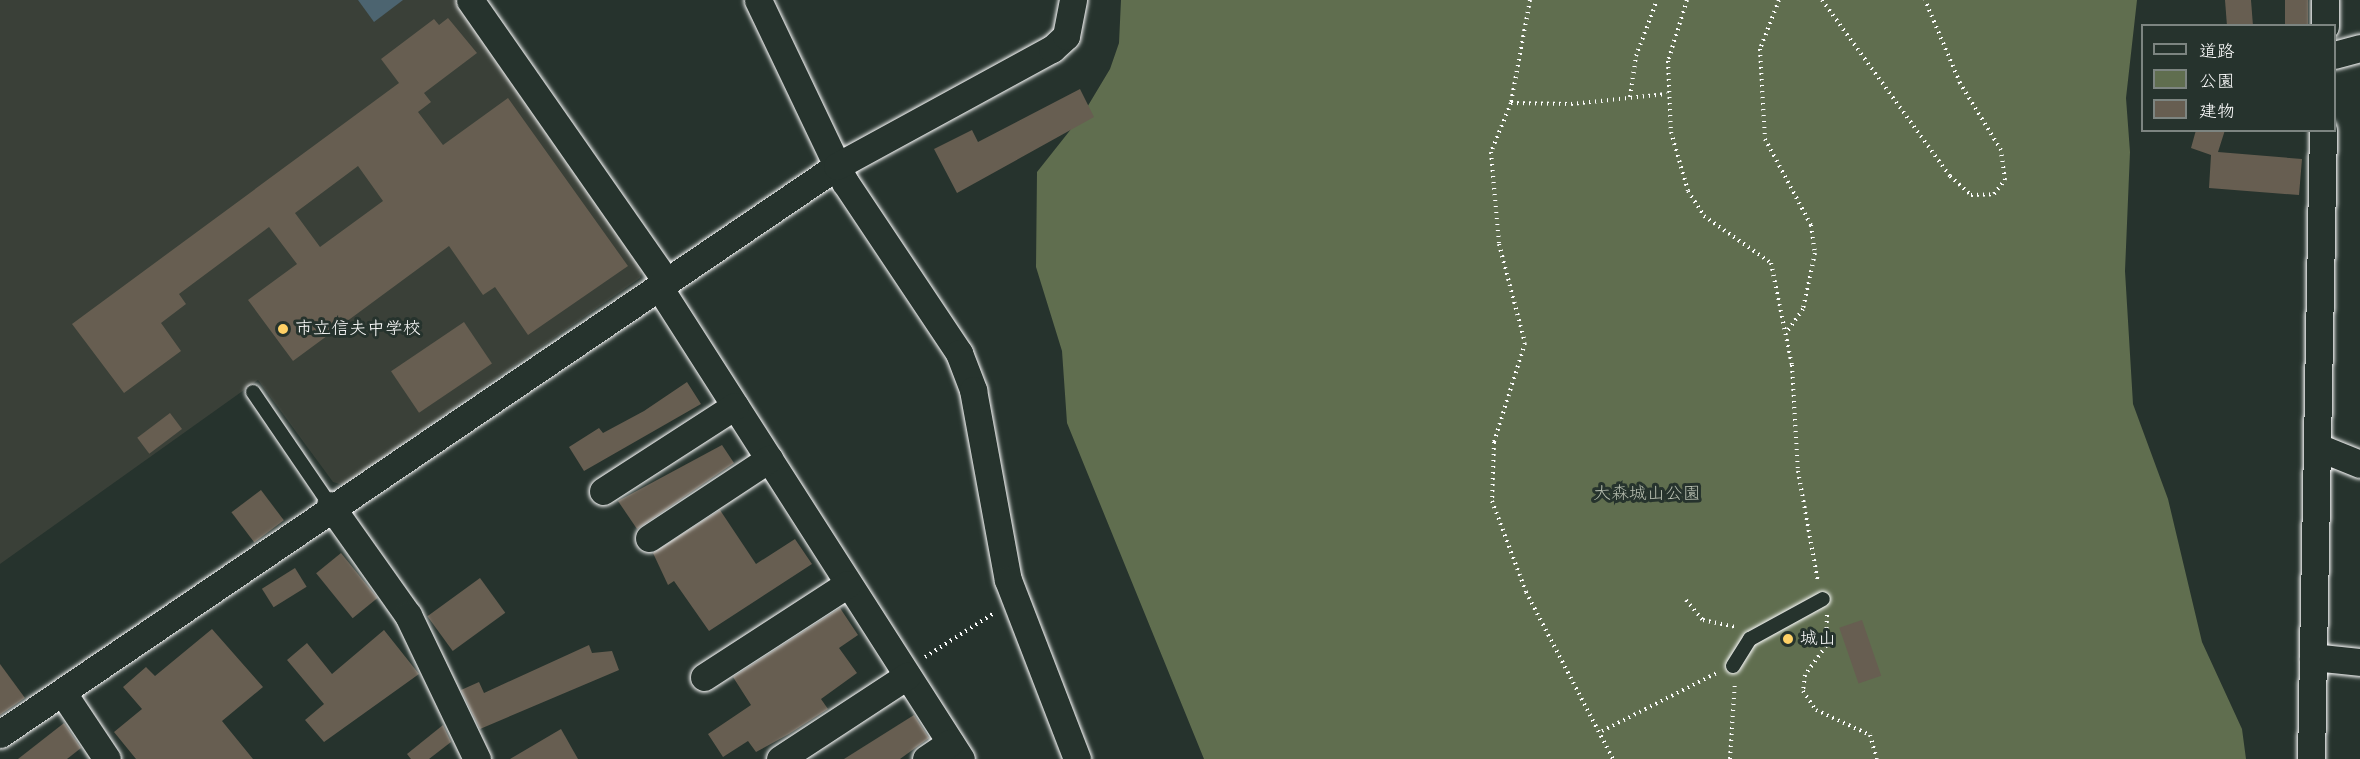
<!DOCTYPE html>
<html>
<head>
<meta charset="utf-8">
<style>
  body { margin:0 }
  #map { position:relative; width:2360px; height:759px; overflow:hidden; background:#26332d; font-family:Pangolin,"Klee One",sans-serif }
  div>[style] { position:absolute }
  .built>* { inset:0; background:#3a4038 }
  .green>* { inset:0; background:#606e4f }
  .water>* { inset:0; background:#4c6470 }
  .building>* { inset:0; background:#675e51; transform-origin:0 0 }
  .path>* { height:4px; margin-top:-2px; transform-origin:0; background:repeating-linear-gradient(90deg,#fff 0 1.5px,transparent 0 6px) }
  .roads { filter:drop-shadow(0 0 2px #fff) drop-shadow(0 0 2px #fff) }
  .service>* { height:14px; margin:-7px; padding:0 7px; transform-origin:7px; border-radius:7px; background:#26332d }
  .minor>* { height:27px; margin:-13.5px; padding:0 13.5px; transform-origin:13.5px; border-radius:13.5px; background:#26332d }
  .dots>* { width:16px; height:16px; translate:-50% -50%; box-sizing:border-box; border:3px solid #26332d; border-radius:50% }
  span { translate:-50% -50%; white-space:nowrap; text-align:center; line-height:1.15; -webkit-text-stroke:6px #26332d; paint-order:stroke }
  .poi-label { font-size:18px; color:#fff }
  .left { translate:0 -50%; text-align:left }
  .park-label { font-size:18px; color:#b7beb0 }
  .legend { position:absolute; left:2141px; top:24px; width:195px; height:108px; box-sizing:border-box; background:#26332d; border:2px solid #7d8581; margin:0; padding:8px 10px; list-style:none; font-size:18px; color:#fff }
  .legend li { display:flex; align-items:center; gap:12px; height:30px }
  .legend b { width:30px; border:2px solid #7d8581 }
</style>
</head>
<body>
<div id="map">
  <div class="built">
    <div style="clip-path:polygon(0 0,458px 0,644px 263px,640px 278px,343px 485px,333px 482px,258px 380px,0 564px)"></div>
  </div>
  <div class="green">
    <div style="clip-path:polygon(1121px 0,2137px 0,2126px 98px,2130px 152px,2125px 271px,2133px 404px,2168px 499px,2202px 642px,2242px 729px,2246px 759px,1204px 759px,1067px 423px,1062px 351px,1036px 267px,1037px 172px,1083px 114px,1110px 69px,1119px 43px)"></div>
  </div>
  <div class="water">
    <div style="clip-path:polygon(358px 0,403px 0,374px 22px)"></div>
  </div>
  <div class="building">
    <div style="clip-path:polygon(2225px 0,2251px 0,2253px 26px,2227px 26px)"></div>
    <div style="left:2285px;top:0;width:23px;height:26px"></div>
    <div style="clip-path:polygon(evenodd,448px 18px,477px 53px,424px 93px,431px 102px,418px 112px,443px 145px,508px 98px,628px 266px,528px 335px,495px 287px,483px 295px,449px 246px,293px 361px,248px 300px,297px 264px,269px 227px,179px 294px,186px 304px,161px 323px,181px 351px,124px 393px,72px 324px,399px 83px,381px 59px,434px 19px,439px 25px,448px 18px,358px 166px,383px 201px,320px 247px,295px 213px,358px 166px)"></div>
    <div style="clip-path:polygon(1080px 89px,1094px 117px,957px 193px,934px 149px,972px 130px,978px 142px)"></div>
    <div style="clip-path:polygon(2196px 130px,2225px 130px,2218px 152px,2302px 159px,2299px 195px,2209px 188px,2211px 155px,2191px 148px)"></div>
    <div style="left:464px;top:322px;width:50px;height:88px;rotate:56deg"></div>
    <div style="clip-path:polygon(687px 382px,701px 404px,584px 471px,569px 447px,599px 428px,603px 433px,644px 411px)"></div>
    <div style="left:170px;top:413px;width:20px;height:41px;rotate:53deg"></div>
    <div style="clip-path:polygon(722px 445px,734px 463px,637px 529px,618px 501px)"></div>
    <div style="left:261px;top:490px;width:38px;height:37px;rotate:53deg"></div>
    <div style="clip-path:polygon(720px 510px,756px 564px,795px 539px,812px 564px,709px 631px,674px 581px,668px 585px,653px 553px)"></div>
    <div style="left:341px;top:553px;width:58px;height:32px;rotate:51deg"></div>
    <div style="left:295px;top:568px;width:22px;height:39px;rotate:58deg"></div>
    <div style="left:480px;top:578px;width:43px;height:65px;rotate:54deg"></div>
    <div style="clip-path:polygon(840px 608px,858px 635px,839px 648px,857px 673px,821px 699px,828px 709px,789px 734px,756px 752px,748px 741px,723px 757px,708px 734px,751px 705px,733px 677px)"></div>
    <div style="left:1862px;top:620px;width:59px;height:24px;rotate:71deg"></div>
    <div style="clip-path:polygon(212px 629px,263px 687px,222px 721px,253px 759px,136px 759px,114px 732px,142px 709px,123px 687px,146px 667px,155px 676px)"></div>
    <div style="clip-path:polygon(384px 630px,419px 674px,324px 742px,305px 720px,324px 704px,287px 660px,307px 643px,332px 674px)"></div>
    <div style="clip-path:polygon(589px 645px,592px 653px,612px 651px,619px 670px,480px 729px,461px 690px,479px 682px,484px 693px)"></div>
    <div style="clip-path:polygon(0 664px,25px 698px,0 715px)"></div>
    <div style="clip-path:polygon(914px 715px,929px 738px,900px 759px,844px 759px)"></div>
    <div style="clip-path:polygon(64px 723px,81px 748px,67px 759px,18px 759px)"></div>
    <div style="clip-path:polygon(443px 725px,451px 742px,429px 759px,411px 759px,407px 754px)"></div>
    <div style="clip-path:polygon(561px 729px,578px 759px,510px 759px)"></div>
  </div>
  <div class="path">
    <div style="left:1530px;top:0;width:105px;rotate:100.5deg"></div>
    <div style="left:1511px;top:103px;width:53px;rotate:112.2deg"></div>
    <div style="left:1491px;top:152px;width:92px;rotate:85deg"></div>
    <div style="left:1499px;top:244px;width:102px;rotate:75.3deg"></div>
    <div style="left:1525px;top:343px;width:104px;rotate:107.4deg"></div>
    <div style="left:1494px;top:442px;width:59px;rotate:91.9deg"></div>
    <div style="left:1492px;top:501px;width:97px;rotate:69.5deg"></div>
    <div style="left:1526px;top:592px;width:188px;rotate:62.5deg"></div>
    <div style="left:1687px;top:0;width:64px;rotate:107.3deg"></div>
    <div style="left:1668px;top:61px;width:71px;rotate:87.6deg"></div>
    <div style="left:1671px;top:132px;width:61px;rotate:73.9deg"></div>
    <div style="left:1688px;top:191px;width:30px;rotate:57deg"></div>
    <div style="left:1704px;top:216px;width:82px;rotate:35deg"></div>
    <div style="left:1771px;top:263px;width:104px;rotate:78.4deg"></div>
    <div style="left:1792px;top:365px;width:106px;rotate:86.8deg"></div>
    <div style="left:1798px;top:471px;width:113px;rotate:79.8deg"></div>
    <div style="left:1779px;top:0;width:53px;rotate:111.2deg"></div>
    <div style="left:1760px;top:49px;width:90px;rotate:86.8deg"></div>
    <div style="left:1765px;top:139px;width:98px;rotate:61.9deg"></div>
    <div style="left:1811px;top:225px;width:28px;rotate:82deg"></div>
    <div style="left:1815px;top:253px;width:57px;rotate:102.1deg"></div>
    <div style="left:1803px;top:309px;width:28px;rotate:125deg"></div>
    <div style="left:1822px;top:0;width:218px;rotate:54deg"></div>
    <div style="left:1950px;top:176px;width:28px;rotate:42deg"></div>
    <div style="left:1971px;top:195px;width:23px;rotate:-2deg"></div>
    <div style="left:1994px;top:194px;width:18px;rotate:-52deg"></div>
    <div style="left:2005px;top:180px;width:30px;rotate:-98deg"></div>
    <div style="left:2001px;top:150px;width:79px;rotate:-121.5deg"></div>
    <div style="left:1960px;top:83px;width:90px;rotate:-112.9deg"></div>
    <div style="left:1630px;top:97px;width:41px;rotate:-81.7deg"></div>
    <div style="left:1636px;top:56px;width:60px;rotate:-69.4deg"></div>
    <div style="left:1511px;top:103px;width:60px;rotate:1deg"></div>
    <div style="left:1571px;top:104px;width:96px;rotate:-6deg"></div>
    <div style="left:1686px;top:600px;width:26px;rotate:50deg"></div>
    <div style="left:1703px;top:620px;width:33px;rotate:12deg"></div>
    <div style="left:1827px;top:615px;width:31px;rotate:92deg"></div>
    <div style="left:1826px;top:646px;width:36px;rotate:126deg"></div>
    <div style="left:1805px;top:675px;width:16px;rotate:97deg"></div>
    <div style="left:1803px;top:691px;width:23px;rotate:56deg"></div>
    <div style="left:1816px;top:710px;width:60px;rotate:24.8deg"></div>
    <div style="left:1870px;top:735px;width:25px;rotate:74deg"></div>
    <div style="left:925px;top:657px;width:82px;rotate:-32.5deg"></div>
    <div style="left:1602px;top:731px;width:129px;rotate:-26.8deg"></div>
    <div style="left:1730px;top:759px;width:77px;rotate:-86.3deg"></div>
  </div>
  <div class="roads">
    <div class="service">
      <div style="left:253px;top:392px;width:137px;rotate:55.7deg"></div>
      <div style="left:1733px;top:666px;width:32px;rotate:-58deg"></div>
      <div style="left:1750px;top:639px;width:83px;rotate:-28.7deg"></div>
    </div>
    <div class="minor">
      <div style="left:470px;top:0;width:344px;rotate:55.1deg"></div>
      <div style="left:758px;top:0;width:202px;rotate:64.5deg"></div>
      <div style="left:845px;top:182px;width:206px;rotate:56.3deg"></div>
      <div style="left:959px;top:353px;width:40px;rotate:69deg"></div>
      <div style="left:973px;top:390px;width:193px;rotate:79.6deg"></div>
      <div style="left:1008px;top:580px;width:192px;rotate:68.9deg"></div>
      <div style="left:2325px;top:26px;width:26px;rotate:-90deg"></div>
      <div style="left:2334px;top:55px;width:27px;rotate:-15deg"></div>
      <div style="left:659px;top:287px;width:560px;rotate:57.39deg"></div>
      <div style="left:2318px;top:447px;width:45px;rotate:22deg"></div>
      <div style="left:603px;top:491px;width:157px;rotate:-32.8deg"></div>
      <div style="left:330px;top:505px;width:135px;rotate:54.7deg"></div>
      <div style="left:408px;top:615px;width:160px;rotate:64.4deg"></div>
      <div style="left:649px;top:538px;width:144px;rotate:-33.4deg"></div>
      <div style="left:2313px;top:657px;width:47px;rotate:6.1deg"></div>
      <div style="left:704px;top:677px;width:171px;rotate:-32.9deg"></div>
      <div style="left:63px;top:693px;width:79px;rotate:56.3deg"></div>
      <div style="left:0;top:734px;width:1012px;rotate:-34.16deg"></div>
      <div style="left:837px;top:166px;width:245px;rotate:-28.6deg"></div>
      <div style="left:1052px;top:49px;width:19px;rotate:-43deg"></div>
      <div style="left:1066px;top:36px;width:37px;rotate:-79deg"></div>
      <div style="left:780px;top:759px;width:152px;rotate:-33.2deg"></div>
      <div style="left:926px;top:759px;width:29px;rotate:-34deg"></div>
      <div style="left:2311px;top:759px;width:629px;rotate:-88.91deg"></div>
    </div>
  </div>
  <div class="dots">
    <div style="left:283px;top:329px;background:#ffd166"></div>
    <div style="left:1788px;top:639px;background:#ffd166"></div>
  </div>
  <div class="poi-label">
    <span class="left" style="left:295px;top:329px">市立信夫中学校</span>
    <span class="left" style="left:1800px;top:639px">城山</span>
  </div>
  <div class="park-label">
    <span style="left:1647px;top:494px">大森城山公園</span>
  </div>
  <ul class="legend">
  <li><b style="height:8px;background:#26332d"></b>道路</li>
  <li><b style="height:16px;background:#606e4f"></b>公園</li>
  <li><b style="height:16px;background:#675e51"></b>建物</li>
  </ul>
</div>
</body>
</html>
